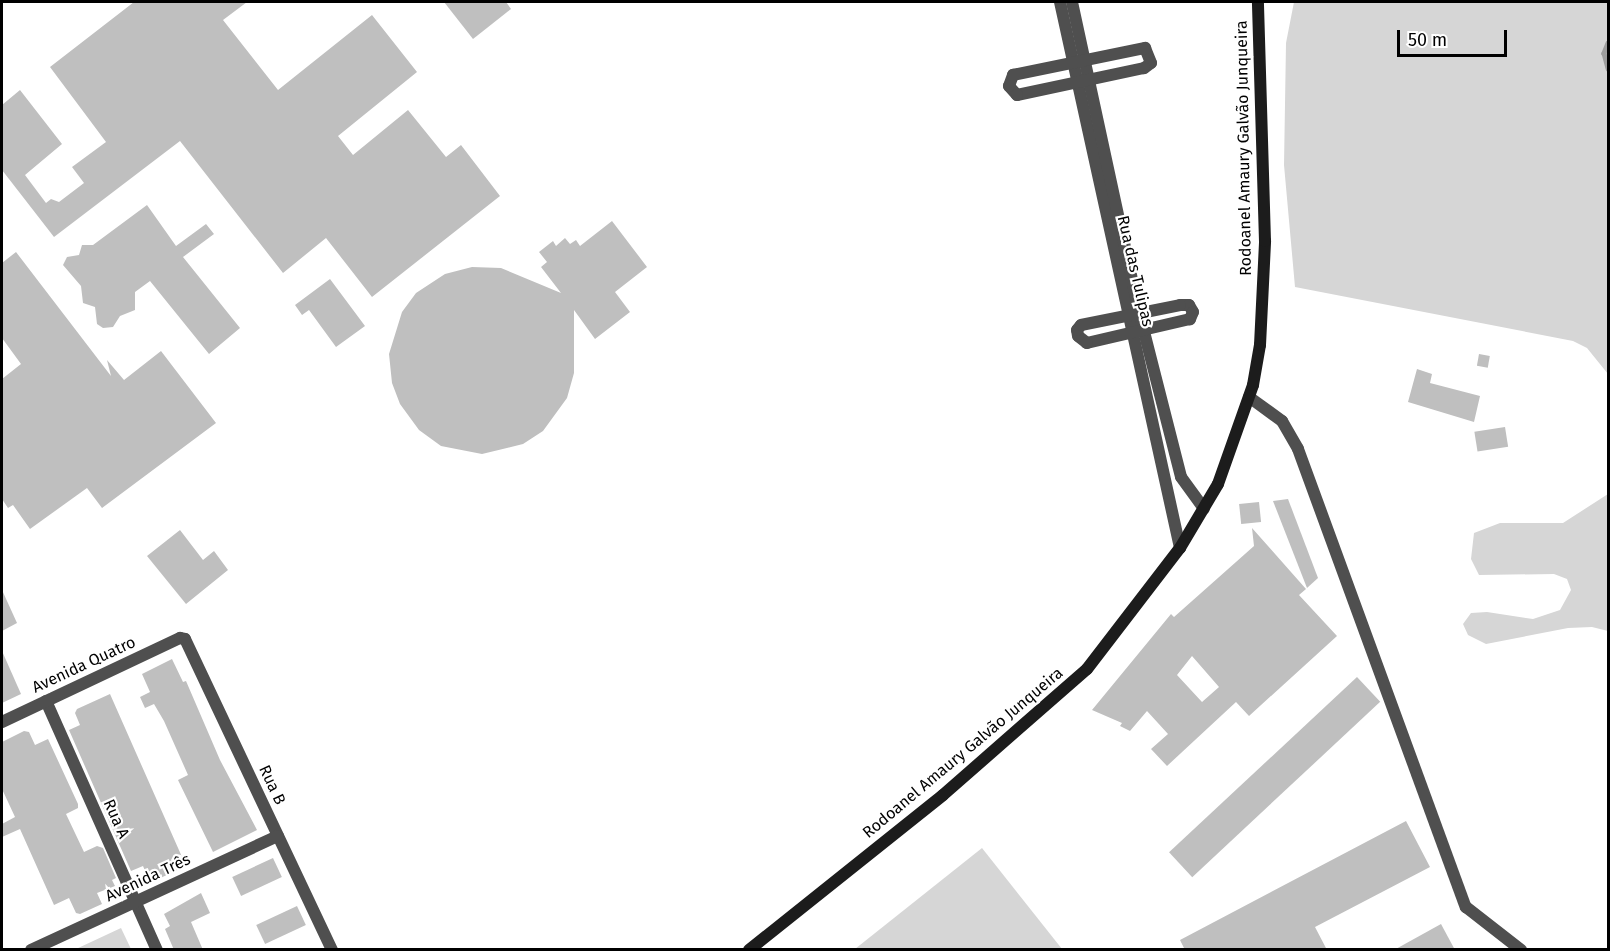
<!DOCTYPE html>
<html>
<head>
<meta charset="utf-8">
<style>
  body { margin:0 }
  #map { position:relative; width:1610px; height:951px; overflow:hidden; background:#fff; font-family:"Fira Sans",sans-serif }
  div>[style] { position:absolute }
  .green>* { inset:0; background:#d6d6d6 }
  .stream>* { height:4.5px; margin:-2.25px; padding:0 2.25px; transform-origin:2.25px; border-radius:2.25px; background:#9d9d9d }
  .building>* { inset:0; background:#bfbfbf; transform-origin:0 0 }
  .minor>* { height:12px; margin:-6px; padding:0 6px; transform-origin:6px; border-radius:6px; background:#4f4f4f }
  .secondary>* { height:12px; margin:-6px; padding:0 6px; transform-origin:6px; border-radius:6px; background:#1c1c1c }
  span { translate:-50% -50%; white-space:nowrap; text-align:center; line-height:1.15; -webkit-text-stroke:4.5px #fff; paint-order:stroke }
  .street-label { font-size:16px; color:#000 }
  .frame { position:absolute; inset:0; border:3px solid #000; pointer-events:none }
  .scale { position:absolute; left:1397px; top:30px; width:110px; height:27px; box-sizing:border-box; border:3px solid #000; border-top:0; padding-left:8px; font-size:18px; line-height:21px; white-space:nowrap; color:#000; -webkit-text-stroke:4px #fff; paint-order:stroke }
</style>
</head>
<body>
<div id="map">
  <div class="green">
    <div style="clip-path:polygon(1294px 2px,1608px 2px,1608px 374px,1587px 348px,1573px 341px,1295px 287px,1284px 165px,1286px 43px)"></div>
    <div style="clip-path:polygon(1608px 494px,1608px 631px,1592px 627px,1568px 628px,1486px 644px,1468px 635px,1463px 624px,1471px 613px,1487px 612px,1533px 619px,1560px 610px,1571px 590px,1567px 579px,1554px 574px,1479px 575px,1471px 559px,1474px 533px,1500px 523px,1563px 523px)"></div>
    <div style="clip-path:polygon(982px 848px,1062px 949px,855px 949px)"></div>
    <div style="clip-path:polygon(121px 928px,131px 949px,76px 949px)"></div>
  </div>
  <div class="stream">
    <div style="left:1608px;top:43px;width:11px;rotate:112deg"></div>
    <div style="left:1604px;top:53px;width:16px;rotate:75deg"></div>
  </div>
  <div class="building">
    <div style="clip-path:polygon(134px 2px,247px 2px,223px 20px,278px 90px,372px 15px,417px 72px,338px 136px,353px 155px,408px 110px,446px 157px,461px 145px,500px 196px,372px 297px,326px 238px,283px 273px,180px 141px,54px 237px,2px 170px,2px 105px,20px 90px,62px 144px,25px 175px,46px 203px,51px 199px,59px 202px,84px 183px,72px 167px,106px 142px,50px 67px)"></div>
    <div style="clip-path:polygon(444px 2px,506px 2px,511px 9px,473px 39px)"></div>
    <div style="clip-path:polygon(147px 205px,176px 246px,206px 224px,214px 234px,183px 257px,240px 328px,209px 354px,150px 281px,135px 292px,135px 310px,120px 316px,113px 327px,103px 328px,97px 324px,95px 307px,83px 303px,81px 286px,63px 265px,67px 257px,79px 255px,82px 245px,93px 245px)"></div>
    <div style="clip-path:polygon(612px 221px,647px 267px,615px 292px,630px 312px,595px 339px,574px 310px,574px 373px,567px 398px,543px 431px,523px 444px,482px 454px,441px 446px,419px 430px,400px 404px,392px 383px,389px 354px,402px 312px,416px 293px,445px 274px,472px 267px,501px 268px,561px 293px,541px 267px,547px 262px,539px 252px,553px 241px,556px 246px,565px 238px,570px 244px,576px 240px,580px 246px)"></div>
    <div style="clip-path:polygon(16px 252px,111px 376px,107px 360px,124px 380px,161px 351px,216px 423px,102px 508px,87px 488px,30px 529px,13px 505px,8px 508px,2px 499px,2px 379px,21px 364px,2px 338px,2px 263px)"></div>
    <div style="clip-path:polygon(330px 279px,365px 326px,336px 347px,309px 310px,302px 315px,295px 305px)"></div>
    <div style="left:1479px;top:354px;width:11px;height:12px;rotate:10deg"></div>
    <div style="clip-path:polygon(1417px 369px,1432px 374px,1430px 383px,1480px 396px,1474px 422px,1408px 402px)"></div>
    <div style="left:1505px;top:427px;width:20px;height:31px;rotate:81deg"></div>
    <div style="clip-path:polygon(1288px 499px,1318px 578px,1307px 588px,1273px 501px)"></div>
    <div style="left:1259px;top:502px;width:20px;height:20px;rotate:84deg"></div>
    <div style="clip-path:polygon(evenodd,1252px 528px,1306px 589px,1299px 595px,1337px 636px,1249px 716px,1236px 702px,1167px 766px,1151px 749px,1168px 734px,1147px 711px,1130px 731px,1120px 726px,1122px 723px,1092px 710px,1171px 614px,1174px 617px,1254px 546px,1252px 528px,1192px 656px,1219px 687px,1202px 702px,1177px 675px,1192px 656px)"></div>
    <div style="clip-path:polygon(180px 530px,203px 560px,214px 551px,228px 570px,186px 604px,147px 556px)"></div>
    <div style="clip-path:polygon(2px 590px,17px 623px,2px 631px)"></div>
    <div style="clip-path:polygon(2px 651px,21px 694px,2px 703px)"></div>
    <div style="clip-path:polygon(172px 659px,183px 682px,186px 681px,220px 760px,257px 830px,213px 852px,178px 780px,188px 775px,164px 721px,154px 704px,145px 708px,140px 697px,150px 692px,142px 674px)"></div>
    <div style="left:1357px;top:677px;width:34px;height:257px;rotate:47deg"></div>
    <div style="clip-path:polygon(110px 694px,186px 866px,154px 881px,149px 880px,143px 866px,131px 871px,69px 730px,80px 725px,75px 713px,77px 709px)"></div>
    <div style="clip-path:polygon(24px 731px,29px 732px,35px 745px,48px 739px,78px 804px,78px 808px,66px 814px,84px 852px,97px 846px,103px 848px,116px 878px,112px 880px,115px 886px,97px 893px,102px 904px,80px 914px,76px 913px,69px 898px,54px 905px,20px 829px,2px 837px,2px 824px,15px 817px,2px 789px,2px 742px)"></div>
    <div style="clip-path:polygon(1406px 821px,1430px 867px,1315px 927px,1327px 950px,1185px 950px,1180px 940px)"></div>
    <div style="left:273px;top:858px;width:21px;height:45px;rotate:65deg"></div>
    <div style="clip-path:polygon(201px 893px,210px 913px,191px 922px,203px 950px,174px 950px,165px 929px,170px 926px,164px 914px)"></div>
    <div style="left:297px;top:906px;width:21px;height:45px;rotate:65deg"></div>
    <div style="clip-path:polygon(1441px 924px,1455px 950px,1394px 950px)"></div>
  </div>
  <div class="minor">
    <div style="left:1060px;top:2px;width:559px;rotate:77.6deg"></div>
    <div style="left:1072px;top:2px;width:317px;rotate:77.8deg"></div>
    <div style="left:1139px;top:312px;width:170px;rotate:75.7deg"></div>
    <div style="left:1181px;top:477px;width:39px;rotate:54deg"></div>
    <div style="left:1145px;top:48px;width:16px;rotate:68deg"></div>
    <div style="left:1151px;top:63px;width:9px;rotate:144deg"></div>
    <div style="left:1144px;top:68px;width:130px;rotate:168deg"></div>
    <div style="left:1017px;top:95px;width:12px;rotate:-132deg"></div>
    <div style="left:1009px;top:86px;width:12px;rotate:-70deg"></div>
    <div style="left:1013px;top:75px;width:135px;rotate:-11.6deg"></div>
    <div style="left:1180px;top:305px;width:9px"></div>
    <div style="left:1189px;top:305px;width:8px;rotate:60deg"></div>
    <div style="left:1193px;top:312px;width:8px;rotate:113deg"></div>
    <div style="left:1190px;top:319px;width:106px;rotate:166.9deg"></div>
    <div style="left:1087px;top:343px;width:11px;rotate:-142deg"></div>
    <div style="left:1078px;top:336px;width:6px;rotate:-99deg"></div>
    <div style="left:1077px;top:330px;width:6px;rotate:-51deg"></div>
    <div style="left:1081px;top:325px;width:101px;rotate:-11.4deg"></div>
    <div style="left:1249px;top:397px;width:41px;rotate:36deg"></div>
    <div style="left:1282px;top:421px;width:32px;rotate:60deg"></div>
    <div style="left:1298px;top:449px;width:488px;rotate:69.9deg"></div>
    <div style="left:1466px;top:907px;width:70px;rotate:38deg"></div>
    <div style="left:46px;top:701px;width:273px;rotate:66deg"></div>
    <div style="left:2px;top:722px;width:197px;rotate:-25.3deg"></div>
    <div style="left:180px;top:638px;width:5px;rotate:11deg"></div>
    <div style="left:185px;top:639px;width:344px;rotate:64.7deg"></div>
    <div style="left:31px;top:950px;width:272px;rotate:-24.8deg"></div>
  </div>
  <div class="secondary">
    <div style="left:749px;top:950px;width:248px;rotate:-38.6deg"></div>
    <div style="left:943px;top:795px;width:191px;rotate:-41.2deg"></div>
    <div style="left:1087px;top:669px;width:153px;rotate:-52.5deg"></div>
    <div style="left:1180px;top:548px;width:74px;rotate:-59.3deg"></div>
    <div style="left:1218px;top:484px;width:105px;rotate:-70.5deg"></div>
    <div style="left:1253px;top:385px;width:41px;rotate:-80.1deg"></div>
    <div style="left:1260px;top:345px;width:104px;rotate:-87.2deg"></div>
    <div style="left:1265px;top:241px;width:239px;rotate:-91.7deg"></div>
  </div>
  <div class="street-label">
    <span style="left:1244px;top:148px;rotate:-91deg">Rodoanel Amaury Galvão Junqueira</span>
    <span style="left:1135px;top:271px;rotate:77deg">Rua das Tulipas</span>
    <span style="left:84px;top:665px;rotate:-25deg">Avenida Quatro</span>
    <span style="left:963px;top:753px;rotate:-40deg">Rodoanel Amaury Galvão Junqueira</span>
    <span style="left:272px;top:785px;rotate:65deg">Rua B</span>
    <span style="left:116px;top:819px;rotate:66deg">Rua A</span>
    <span style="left:148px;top:878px;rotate:-25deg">Avenida Três</span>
  </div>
  <div class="frame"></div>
  <div class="scale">50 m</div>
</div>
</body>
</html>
